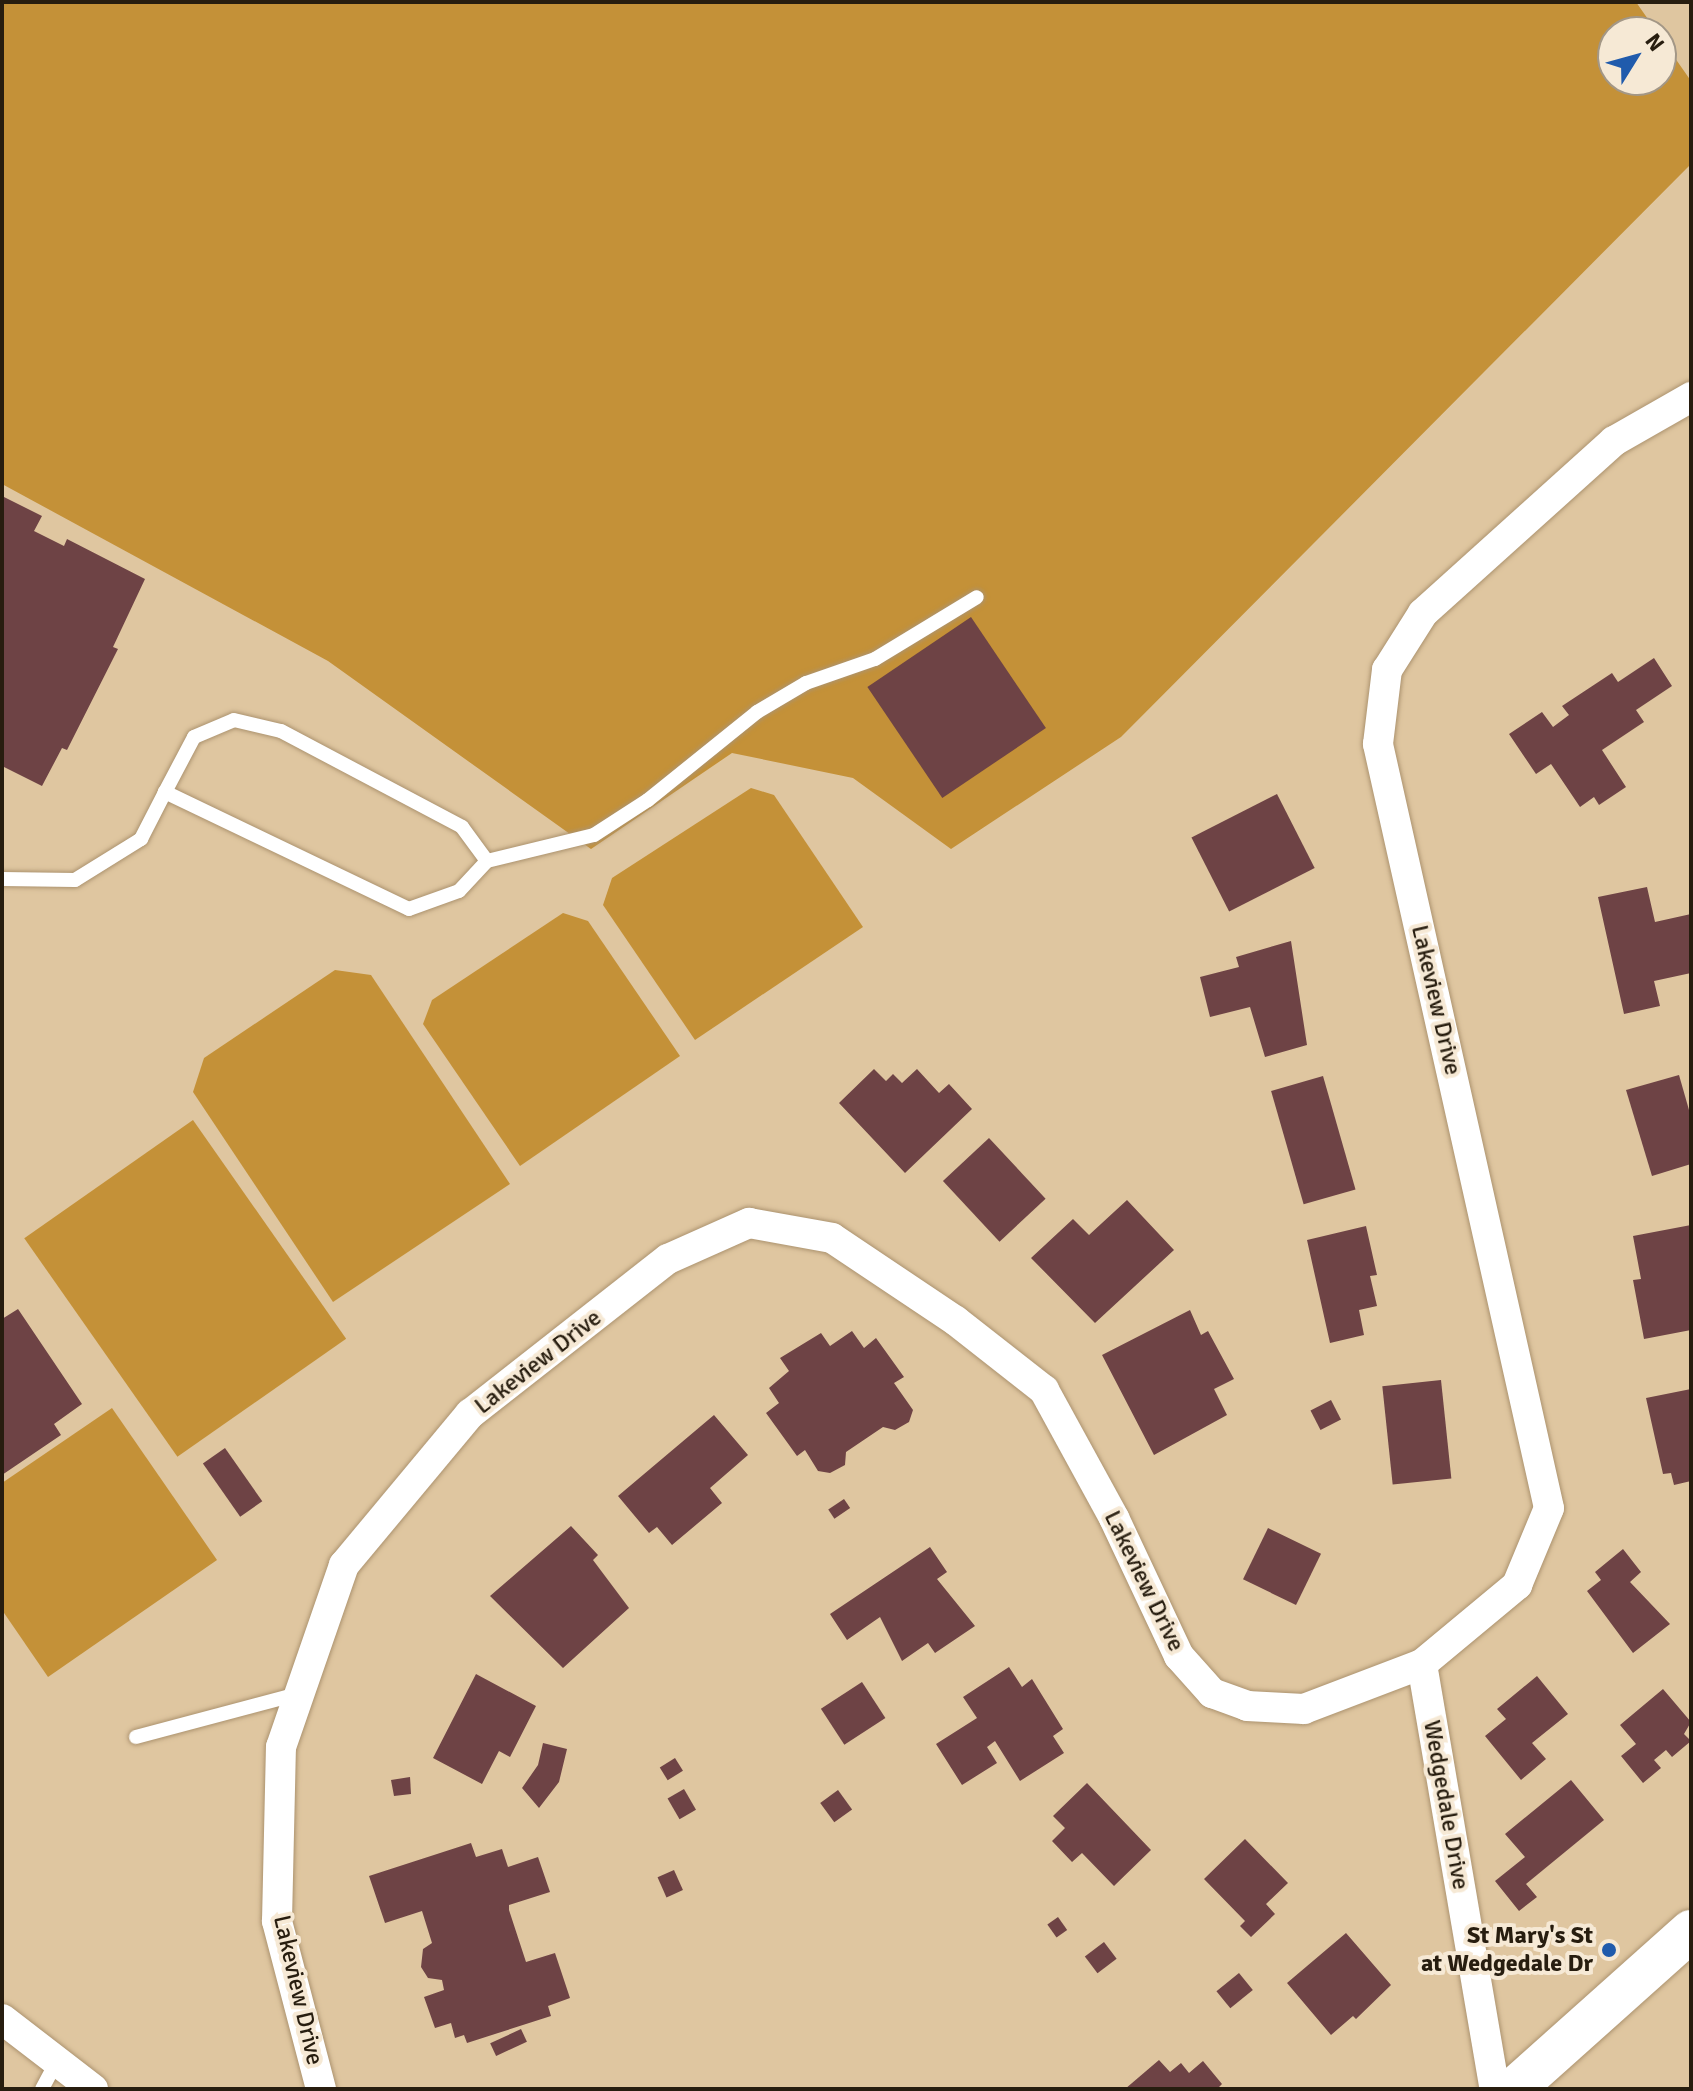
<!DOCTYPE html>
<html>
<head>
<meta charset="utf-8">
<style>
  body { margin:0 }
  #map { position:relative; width:1693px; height:2091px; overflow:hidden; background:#dfc6a0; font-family:Signika,sans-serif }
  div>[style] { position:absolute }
  .green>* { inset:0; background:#c49138; transform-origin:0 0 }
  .building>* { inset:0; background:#6e4345; transform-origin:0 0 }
  .roads { filter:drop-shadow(0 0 2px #ac936f) drop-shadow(0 0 2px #ac936f) }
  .lane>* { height:14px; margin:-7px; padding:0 7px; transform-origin:7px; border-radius:7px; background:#fff }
  .street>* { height:30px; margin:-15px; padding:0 15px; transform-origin:15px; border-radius:15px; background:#fff }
  .secondary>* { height:42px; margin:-21px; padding:0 21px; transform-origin:21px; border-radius:21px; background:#fff }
  .dots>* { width:22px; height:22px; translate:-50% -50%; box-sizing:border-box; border:4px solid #f6e9d5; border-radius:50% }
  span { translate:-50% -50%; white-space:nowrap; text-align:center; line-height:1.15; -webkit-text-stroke:8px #f6e9d5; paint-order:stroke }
  .street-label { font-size:24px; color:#271d0f }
  .poi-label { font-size:24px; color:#271d0f; font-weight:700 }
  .right { translate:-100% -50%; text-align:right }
  .frame { position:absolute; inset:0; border:4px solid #271d0f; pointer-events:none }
  .north { position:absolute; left:1597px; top:16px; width:80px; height:80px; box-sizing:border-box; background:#f6e9d5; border:2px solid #a39786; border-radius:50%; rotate:53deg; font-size:22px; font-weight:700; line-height:32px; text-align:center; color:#271d0f }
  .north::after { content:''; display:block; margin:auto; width:28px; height:36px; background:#205bac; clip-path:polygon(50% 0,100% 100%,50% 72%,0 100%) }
</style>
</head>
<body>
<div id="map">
  <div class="green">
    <div style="clip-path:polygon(2px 2px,1636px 2px,1657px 32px,1613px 32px,1613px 80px,1661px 80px,1661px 38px,1691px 81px,1691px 164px,1121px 737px,951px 849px,853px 778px,732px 753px,591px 849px,328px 661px,2px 484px)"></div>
    <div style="clip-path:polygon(751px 788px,774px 795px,863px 927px,695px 1040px,603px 905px,612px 878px)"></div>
    <div style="clip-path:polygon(563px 913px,588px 921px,680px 1056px,520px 1166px,423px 1024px,432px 1000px)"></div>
    <div style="clip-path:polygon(335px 970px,371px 975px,510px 1184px,333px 1302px,193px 1092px,204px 1058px)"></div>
    <div style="left:193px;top:1120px;width:267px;height:206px;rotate:55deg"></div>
    <div style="clip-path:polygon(112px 1408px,217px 1560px,48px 1677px,2px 1610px,2px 1483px)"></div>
  </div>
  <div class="building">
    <div style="clip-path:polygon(2px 496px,42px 516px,34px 531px,64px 546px,67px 539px,145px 579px,113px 647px,118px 649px,67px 750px,62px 748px,42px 786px,2px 766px)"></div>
    <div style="left:971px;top:617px;width:134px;height:125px;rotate:56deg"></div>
    <div style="clip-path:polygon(1654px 658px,1672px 686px,1636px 710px,1644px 722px,1602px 750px,1626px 787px,1599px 805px,1594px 797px,1580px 807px,1551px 764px,1536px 774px,1509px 734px,1542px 712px,1553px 727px,1569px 715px,1562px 706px,1612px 673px,1618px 682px)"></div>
    <div style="left:1277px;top:794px;width:83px;height:96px;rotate:63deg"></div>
    <div style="clip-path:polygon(1647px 887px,1655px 922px,1691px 914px,1691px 973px,1654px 981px,1660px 1006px,1624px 1014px,1598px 897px)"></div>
    <div style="clip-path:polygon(1291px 941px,1307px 1045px,1265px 1057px,1250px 1007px,1210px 1017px,1200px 977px,1239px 967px,1236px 957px)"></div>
    <div style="clip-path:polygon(874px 1069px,886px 1081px,893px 1074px,902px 1083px,917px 1069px,939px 1093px,949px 1084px,972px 1109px,905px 1173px,839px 1103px)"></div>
    <div style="clip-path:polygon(1679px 1075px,1691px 1117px,1691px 1164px,1652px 1176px,1626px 1090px)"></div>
    <div style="left:1323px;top:1076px;width:118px;height:54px;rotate:74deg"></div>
    <div style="left:989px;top:1138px;width:83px;height:63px;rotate:47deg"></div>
    <div style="clip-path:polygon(1127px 1200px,1174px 1250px,1095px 1323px,1031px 1258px,1073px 1219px,1089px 1235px)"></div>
    <div style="clip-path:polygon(1691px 1225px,1691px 1330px,1644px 1339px,1633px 1280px,1641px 1279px,1633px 1236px)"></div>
    <div style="clip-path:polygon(1366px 1226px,1377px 1275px,1370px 1276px,1377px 1306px,1359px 1310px,1364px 1335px,1330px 1343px,1307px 1240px)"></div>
    <div style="clip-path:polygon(18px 1309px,82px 1404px,54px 1424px,61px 1435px,2px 1475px,2px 1319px)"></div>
    <div style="clip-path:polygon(1190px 1310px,1201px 1335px,1208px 1331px,1234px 1379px,1214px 1389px,1227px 1415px,1154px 1455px,1102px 1355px)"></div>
    <div style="clip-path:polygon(852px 1331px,864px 1348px,876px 1338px,904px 1377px,894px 1383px,913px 1410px,909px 1422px,895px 1430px,883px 1427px,846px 1452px,845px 1465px,830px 1473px,818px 1471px,805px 1450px,797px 1456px,766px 1413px,779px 1403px,769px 1388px,789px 1371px,780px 1358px,821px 1333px,830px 1346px)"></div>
    <div style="left:1441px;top:1380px;width:99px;height:59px;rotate:84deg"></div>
    <div style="clip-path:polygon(1691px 1389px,1691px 1481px,1674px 1485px,1671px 1473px,1663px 1474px,1646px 1398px)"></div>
    <div style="left:1331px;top:1400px;width:22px;height:23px;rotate:63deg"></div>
    <div style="clip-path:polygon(714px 1415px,748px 1455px,710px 1488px,722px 1503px,672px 1545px,657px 1527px,649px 1533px,618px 1496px)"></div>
    <div style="left:225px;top:1448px;width:65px;height:27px;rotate:55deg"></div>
    <div style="left:844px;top:1499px;width:11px;height:19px;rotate:56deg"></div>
    <div style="clip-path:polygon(571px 1526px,598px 1555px,593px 1560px,629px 1608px,563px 1668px,490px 1596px)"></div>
    <div style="left:1268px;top:1528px;width:59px;height:57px;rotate:26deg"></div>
    <div style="clip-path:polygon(930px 1547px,947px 1572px,937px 1579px,975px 1626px,935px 1653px,928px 1643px,902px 1661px,880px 1617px,847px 1640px,830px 1614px)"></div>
    <div style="clip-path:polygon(1623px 1549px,1641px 1572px,1630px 1582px,1670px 1624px,1633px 1653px,1587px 1591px,1601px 1580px,1595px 1572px)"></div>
    <div style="clip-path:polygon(1009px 1667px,1022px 1687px,1032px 1679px,1063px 1729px,1053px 1736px,1064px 1753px,1020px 1781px,995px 1741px,987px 1747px,997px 1763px,962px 1785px,936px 1744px,977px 1718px,963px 1697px)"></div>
    <div style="clip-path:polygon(476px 1674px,536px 1706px,510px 1757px,499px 1751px,482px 1784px,433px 1758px)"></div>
    <div style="clip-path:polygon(1537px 1676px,1568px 1714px,1532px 1743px,1546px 1759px,1521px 1780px,1485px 1736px,1506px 1719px,1497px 1709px)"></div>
    <div style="left:862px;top:1682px;width:43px;height:49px;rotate:57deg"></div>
    <div style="clip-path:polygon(1663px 1689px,1691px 1722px,1684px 1734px,1691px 1741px,1672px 1757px,1666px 1750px,1654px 1760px,1661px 1768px,1643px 1783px,1621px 1756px,1636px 1744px,1620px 1725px)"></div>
    <div style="clip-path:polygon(543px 1743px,567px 1749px,559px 1782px,539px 1808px,522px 1788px,538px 1765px)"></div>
    <div style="left:675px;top:1758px;width:15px;height:18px;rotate:58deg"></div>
    <div style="clip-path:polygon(410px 1777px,411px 1794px,394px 1796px,391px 1780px)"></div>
    <div style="clip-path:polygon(1571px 1780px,1604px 1820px,1526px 1884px,1537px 1897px,1519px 1911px,1495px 1881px,1525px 1857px,1505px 1834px)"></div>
    <div style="clip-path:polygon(1087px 1783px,1151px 1850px,1114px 1886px,1082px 1853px,1072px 1862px,1052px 1841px,1065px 1828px,1053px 1816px)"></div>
    <div style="left:684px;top:1789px;width:24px;height:19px;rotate:60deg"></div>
    <div style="left:838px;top:1790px;width:24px;height:22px;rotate:54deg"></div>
    <div style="clip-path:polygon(1245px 1839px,1288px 1883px,1266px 1904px,1275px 1914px,1251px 1937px,1240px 1926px,1245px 1921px,1204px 1879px)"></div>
    <div style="clip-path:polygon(471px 1843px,476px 1857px,502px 1849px,508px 1867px,538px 1857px,550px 1892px,509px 1905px,509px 1910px,526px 1962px,555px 1953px,570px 1998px,548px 2006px,551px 2016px,467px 2043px,464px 2035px,455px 2038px,451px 2023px,435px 2028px,424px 1997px,444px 1990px,442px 1980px,428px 1978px,421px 1967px,423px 1949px,432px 1943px,422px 1911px,385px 1923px,369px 1876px)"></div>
    <div style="left:674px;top:1870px;width:22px;height:18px;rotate:66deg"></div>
    <div style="left:1058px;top:1917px;width:16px;height:13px;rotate:55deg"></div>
    <div style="clip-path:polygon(1346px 1933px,1391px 1985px,1356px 2019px,1353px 2016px,1331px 2035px,1287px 1983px)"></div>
    <div style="left:1104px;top:1942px;width:21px;height:24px;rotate:53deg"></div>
    <div style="left:1239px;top:1973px;width:22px;height:29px;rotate:51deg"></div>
    <div style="left:521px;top:2029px;width:14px;height:34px;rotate:65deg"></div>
    <div style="clip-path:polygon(1159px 2060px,1170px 2072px,1181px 2063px,1189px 2073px,1203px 2061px,1222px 2084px,1217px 2089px,1125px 2089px)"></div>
  </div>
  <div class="roads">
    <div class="lane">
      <div style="left:487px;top:861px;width:110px;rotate:-13.7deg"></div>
      <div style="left:594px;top:835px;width:64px;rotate:-32.9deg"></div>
      <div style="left:648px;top:800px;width:140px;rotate:-38.9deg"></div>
      <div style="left:757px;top:712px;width:57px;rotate:-30.6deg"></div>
      <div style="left:806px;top:683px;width:73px;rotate:-19.2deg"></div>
      <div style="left:875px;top:659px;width:119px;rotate:-31.3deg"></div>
      <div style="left:2px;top:879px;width:73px;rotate:0.8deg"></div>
      <div style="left:75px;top:880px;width:78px;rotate:-31.8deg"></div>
      <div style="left:141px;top:839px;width:53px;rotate:-62.9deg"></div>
      <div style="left:165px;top:792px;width:62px;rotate:-62.2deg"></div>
      <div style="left:194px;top:737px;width:43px;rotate:-23deg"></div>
      <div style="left:234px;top:720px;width:48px;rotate:13.2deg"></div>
      <div style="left:281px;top:731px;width:205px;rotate:27.9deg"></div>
      <div style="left:462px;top:827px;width:42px;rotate:53.7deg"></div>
      <div style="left:487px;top:861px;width:41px;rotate:133deg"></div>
      <div style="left:459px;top:891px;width:53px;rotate:160.2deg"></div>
      <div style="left:409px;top:909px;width:271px;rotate:-154.4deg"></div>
      <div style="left:136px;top:1737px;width:168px;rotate:-14.9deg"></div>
      <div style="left:42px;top:2089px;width:32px;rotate:-62deg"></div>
    </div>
    <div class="street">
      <div style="left:1422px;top:1664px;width:431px;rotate:80.3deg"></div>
      <div style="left:2px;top:2019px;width:115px;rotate:37.6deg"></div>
      <div style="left:321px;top:2089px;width:174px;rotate:-104.7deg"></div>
      <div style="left:277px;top:1921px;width:174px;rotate:-88.7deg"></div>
      <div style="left:281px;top:1747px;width:193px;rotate:-70.9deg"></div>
      <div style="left:344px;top:1565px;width:197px;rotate:-50.2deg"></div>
      <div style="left:470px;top:1414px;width:251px;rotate:-38.1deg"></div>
      <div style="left:668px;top:1259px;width:89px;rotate:-24deg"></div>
      <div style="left:749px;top:1223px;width:84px;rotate:10.2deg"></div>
      <div style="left:832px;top:1238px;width:149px;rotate:33.8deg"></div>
      <div style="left:956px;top:1321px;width:112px;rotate:38.1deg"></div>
      <div style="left:1044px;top:1390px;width:146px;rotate:61.3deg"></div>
      <div style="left:1114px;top:1518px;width:153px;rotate:64.8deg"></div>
      <div style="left:1179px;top:1656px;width:50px;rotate:48.3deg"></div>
      <div style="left:1212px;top:1693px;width:37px;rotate:20deg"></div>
      <div style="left:1247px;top:1706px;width:57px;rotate:3deg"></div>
      <div style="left:1304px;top:1709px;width:126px;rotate:-20.9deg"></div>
      <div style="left:1422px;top:1664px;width:124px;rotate:-39.7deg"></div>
      <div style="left:1517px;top:1585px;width:83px;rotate:-67.4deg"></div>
      <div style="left:1549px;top:1508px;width:783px;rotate:-102.62deg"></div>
      <div style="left:1378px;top:744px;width:75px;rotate:-83.1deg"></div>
      <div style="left:1387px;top:670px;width:67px;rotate:-57.7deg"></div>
      <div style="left:1423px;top:613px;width:257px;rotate:-42deg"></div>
      <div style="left:1614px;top:441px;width:89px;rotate:-29.7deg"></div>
    </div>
    <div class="secondary">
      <div style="left:1514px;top:2089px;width:237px;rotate:-41.8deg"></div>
    </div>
  </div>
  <div class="dots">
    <div style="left:1609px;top:1950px;background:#205bac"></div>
  </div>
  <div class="street-label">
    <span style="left:1436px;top:1000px;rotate:77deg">Lakeview Drive</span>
    <span style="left:538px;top:1362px;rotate:-38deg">Lakeview Drive</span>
    <span style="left:1144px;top:1581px;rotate:64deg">Lakeview Drive</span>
    <span style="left:1446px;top:1805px;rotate:80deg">Wedgedale Drive</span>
    <span style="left:298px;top:1990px;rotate:77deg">Lakeview Drive</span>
  </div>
  <div class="poi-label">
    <span class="right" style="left:1593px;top:1950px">St Mary's St<br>at Wedgedale Dr</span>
  </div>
  <div class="frame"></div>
  <div class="north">N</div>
</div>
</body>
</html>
